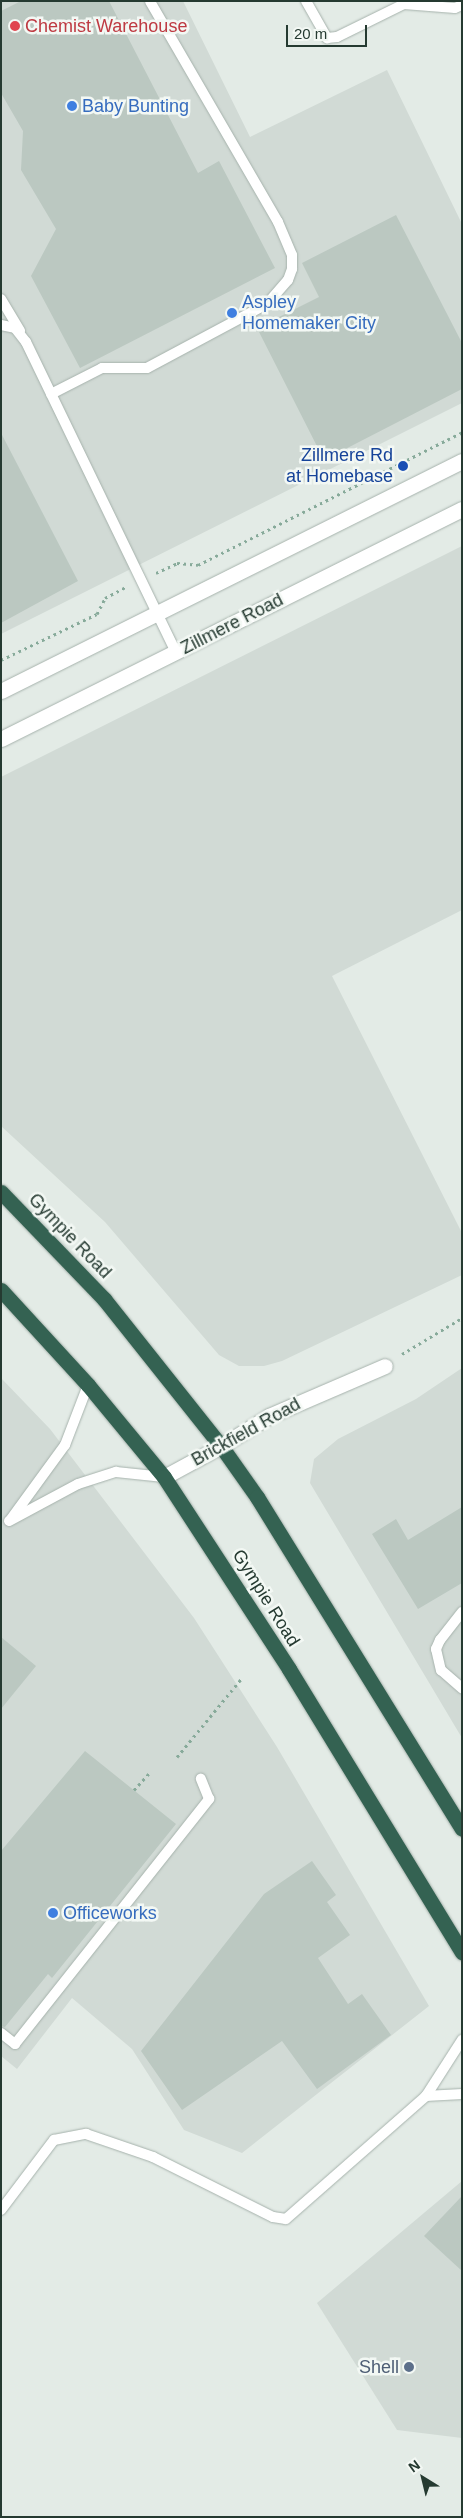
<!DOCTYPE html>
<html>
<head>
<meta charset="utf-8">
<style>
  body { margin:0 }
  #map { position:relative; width:463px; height:2518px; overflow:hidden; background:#e3ebe6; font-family:Helvetica,sans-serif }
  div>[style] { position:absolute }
  .built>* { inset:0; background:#d1dad5 }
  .building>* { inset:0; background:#bbc8c1 }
  .path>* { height:3px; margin-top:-1.5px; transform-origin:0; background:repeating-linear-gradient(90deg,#87aa9a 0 2.5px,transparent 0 6.5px) }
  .roads { filter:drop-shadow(0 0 1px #a6b2ac) drop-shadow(0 0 1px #a6b2ac) }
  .lane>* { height:10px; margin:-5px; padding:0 5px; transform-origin:5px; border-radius:5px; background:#fff }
  .street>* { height:15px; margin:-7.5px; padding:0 7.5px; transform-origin:7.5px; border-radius:7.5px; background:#fff }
  .secondary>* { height:15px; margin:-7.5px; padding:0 7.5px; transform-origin:7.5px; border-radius:7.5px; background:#fff }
  .highway>* { height:15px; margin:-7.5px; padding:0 7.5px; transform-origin:7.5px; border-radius:7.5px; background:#346252 }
  .dots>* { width:14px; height:14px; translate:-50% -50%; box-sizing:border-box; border:2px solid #f3f8f4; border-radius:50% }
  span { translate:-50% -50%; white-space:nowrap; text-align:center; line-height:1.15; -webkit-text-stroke:5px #f3f8f4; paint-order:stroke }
  .health-label { font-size:18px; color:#be3a42 }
  .left { translate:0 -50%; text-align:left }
  .shop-label { font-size:18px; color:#366cbe }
  .transit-label { font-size:18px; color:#164399 }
  .right { translate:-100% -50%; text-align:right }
  .street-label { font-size:18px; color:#253a31 }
  .service-label { font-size:18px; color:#4e5e75 }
  .frame { position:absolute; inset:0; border:2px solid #253a31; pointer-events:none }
  .north { position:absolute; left:398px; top:2453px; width:50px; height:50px; -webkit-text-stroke:4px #f3f8f4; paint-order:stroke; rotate:324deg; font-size:14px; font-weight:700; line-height:20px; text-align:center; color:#253a31 }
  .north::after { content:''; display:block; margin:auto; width:18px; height:22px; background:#253a31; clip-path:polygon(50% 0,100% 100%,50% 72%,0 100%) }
  .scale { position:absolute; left:286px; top:25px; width:81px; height:22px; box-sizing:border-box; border:2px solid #253a31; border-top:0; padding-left:6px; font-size:15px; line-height:18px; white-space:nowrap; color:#253a31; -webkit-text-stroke:4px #f3f8f4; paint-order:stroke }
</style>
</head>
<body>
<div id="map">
  <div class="built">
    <div style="clip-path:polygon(1px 1px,183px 1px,250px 137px,387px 70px,462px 224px,462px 403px,1px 634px)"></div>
    <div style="clip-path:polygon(462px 546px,462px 910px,332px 976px,462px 1233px,462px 1275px,282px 1361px,264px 1366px,239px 1366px,219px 1355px,105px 1222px,1px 1126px,1px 777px)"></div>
    <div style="clip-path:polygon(462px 1368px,462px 1738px,310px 1483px,314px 1459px,338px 1439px,416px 1399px)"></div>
    <div style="clip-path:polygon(1px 1378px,50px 1429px,194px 1618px,277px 1747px,429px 2006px,242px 2153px,184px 2130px,132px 2049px,72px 1998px,17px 2069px,1px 2056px)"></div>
    <div style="clip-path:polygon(462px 2181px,462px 2438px,397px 2430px,317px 2303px)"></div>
  </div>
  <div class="building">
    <div style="clip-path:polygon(21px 1px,109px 1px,198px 173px,219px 161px,275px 268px,80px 368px,31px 276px,56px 229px,21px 170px,23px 131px,1px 93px,1px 11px)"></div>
    <div style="clip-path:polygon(396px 215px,462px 343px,462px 389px,324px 460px,257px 328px,319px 297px,302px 263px)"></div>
    <div style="clip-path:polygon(1px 433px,78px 581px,1px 623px)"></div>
    <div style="clip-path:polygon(462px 1507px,462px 1583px,418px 1609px,372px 1534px,396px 1519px,408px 1540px)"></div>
    <div style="clip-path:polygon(1px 1637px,36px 1666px,1px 1709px)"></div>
    <div style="clip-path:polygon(85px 1751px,176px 1824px,52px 1978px,48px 1974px,5px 2027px,1px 2026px,1px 1851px)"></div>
    <div style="clip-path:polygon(312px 1861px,336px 1895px,327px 1902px,350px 1935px,318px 1958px,348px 2004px,362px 1994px,391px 2035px,317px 2089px,282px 2041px,182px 2110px,141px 2051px,264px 1894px)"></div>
    <div style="clip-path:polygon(462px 2196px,462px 2271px,424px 2236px)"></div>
  </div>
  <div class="path">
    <div style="left:156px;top:573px;width:23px;rotate:-25deg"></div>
    <div style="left:177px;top:563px;width:21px;rotate:5deg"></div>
    <div style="left:198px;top:565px;width:296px;rotate:-26.7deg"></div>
    <div style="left:1px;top:660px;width:106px;rotate:-25.6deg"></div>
    <div style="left:97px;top:614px;width:18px;rotate:-63deg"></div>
    <div style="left:105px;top:598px;width:24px;rotate:-28deg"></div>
    <div style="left:402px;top:1354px;width:70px;rotate:-31deg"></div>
    <div style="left:177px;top:1757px;width:101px;rotate:-50.6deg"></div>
    <div style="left:134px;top:1790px;width:25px;rotate:-48deg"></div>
  </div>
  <div class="roads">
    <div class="lane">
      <div style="left:306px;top:1px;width:43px;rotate:60.4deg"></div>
      <div style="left:327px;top:38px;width:10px;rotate:-6deg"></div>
      <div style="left:337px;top:37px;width:75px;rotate:-26.2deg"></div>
      <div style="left:404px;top:4px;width:51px;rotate:4.5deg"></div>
      <div style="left:455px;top:8px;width:8px;rotate:-23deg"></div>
      <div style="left:1px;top:299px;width:37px;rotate:59deg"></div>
      <div style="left:1px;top:325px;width:14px;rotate:12deg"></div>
      <div style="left:15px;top:328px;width:18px;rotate:52deg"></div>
      <div style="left:26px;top:342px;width:344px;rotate:64.2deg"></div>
      <div style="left:51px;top:394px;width:57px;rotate:-27deg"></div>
      <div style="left:102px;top:368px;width:45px"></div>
      <div style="left:147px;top:368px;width:136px;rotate:-28.1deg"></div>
      <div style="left:267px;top:304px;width:32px;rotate:-49deg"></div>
      <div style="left:288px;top:280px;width:12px;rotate:-70deg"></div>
      <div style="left:292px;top:269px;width:14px;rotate:-90deg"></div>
      <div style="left:292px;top:255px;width:36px;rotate:-113deg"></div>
      <div style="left:278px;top:222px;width:255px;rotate:-120.1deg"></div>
      <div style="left:11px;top:1519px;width:92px;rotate:-53.9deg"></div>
      <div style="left:65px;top:1445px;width:64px;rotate:-69deg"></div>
      <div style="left:9px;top:1521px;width:78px;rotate:-28.2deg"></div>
      <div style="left:78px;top:1484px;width:40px;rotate:-18deg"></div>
      <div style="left:116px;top:1472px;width:48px;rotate:5.9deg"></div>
      <div style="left:462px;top:1612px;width:36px;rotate:128deg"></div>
      <div style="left:440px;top:1640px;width:10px;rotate:114deg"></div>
      <div style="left:436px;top:1649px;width:22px;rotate:77deg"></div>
      <div style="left:441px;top:1670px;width:28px;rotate:41deg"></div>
      <div style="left:1px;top:2033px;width:18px;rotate:38deg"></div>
      <div style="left:15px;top:2044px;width:313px;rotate:-51.6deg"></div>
      <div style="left:209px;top:1799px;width:22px;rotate:-112deg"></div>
      <div style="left:426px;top:2096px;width:36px;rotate:-3deg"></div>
      <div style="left:1px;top:2210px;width:88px;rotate:-52.9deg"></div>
      <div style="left:54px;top:2140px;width:33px;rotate:-11deg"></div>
      <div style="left:86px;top:2134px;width:71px;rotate:18.9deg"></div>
      <div style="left:153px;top:2157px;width:134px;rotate:26.6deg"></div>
      <div style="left:273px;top:2217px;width:13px;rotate:9deg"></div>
      <div style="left:286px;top:2219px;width:186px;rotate:-41.3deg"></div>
      <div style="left:426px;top:2096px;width:67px;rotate:-57.3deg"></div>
    </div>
    <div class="street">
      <div style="left:164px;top:1477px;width:65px;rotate:-28.5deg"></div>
      <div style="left:221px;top:1446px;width:57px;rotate:-32deg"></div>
      <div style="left:269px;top:1416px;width:126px;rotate:-23.3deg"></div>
    </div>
    <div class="secondary">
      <div style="left:1px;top:691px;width:515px;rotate:-26.52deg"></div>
      <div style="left:1px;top:739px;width:515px;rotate:-26.52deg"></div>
    </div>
    <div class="highway">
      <div style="left:1px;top:1192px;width:149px;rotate:46.1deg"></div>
      <div style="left:104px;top:1299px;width:188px;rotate:51.5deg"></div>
      <div style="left:221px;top:1446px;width:62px;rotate:54.8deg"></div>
      <div style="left:257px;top:1497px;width:390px;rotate:58.3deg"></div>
      <div style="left:1px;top:1290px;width:129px;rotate:47.5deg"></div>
      <div style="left:88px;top:1385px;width:119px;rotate:50.4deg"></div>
      <div style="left:164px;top:1477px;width:229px;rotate:56.9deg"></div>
      <div style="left:289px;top:1669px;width:332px;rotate:58.6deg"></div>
    </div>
  </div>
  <div class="dots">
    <div style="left:15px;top:26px;background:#e0444e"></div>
    <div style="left:72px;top:106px;background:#3f7fe0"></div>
    <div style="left:232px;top:313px;background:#3f7fe0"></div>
    <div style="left:403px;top:466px;background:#1a4fb4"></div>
    <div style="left:53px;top:1913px;background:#3f7fe0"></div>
    <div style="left:409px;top:2367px;background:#5c6f8a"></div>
  </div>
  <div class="health-label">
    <span class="left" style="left:25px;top:26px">Chemist Warehouse</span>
  </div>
  <div class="shop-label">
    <span class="left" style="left:82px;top:106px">Baby Bunting</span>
    <span class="left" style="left:242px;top:313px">Aspley<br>Homemaker City</span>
    <span class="left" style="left:63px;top:1913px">Officeworks</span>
  </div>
  <div class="transit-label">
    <span class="right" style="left:393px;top:466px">Zillmere Rd<br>at Homebase</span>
  </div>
  <div class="street-label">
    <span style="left:232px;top:624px;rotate:-27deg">Zillmere Road</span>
    <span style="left:70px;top:1236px;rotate:46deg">Gympie Road</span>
    <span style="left:246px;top:1432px;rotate:-29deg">Brickfield Road</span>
    <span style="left:266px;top:1598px;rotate:58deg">Gympie Road</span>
  </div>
  <div class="service-label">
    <span class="right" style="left:399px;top:2367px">Shell</span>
  </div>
  <div class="frame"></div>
  <div class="north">N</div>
  <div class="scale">20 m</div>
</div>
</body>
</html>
